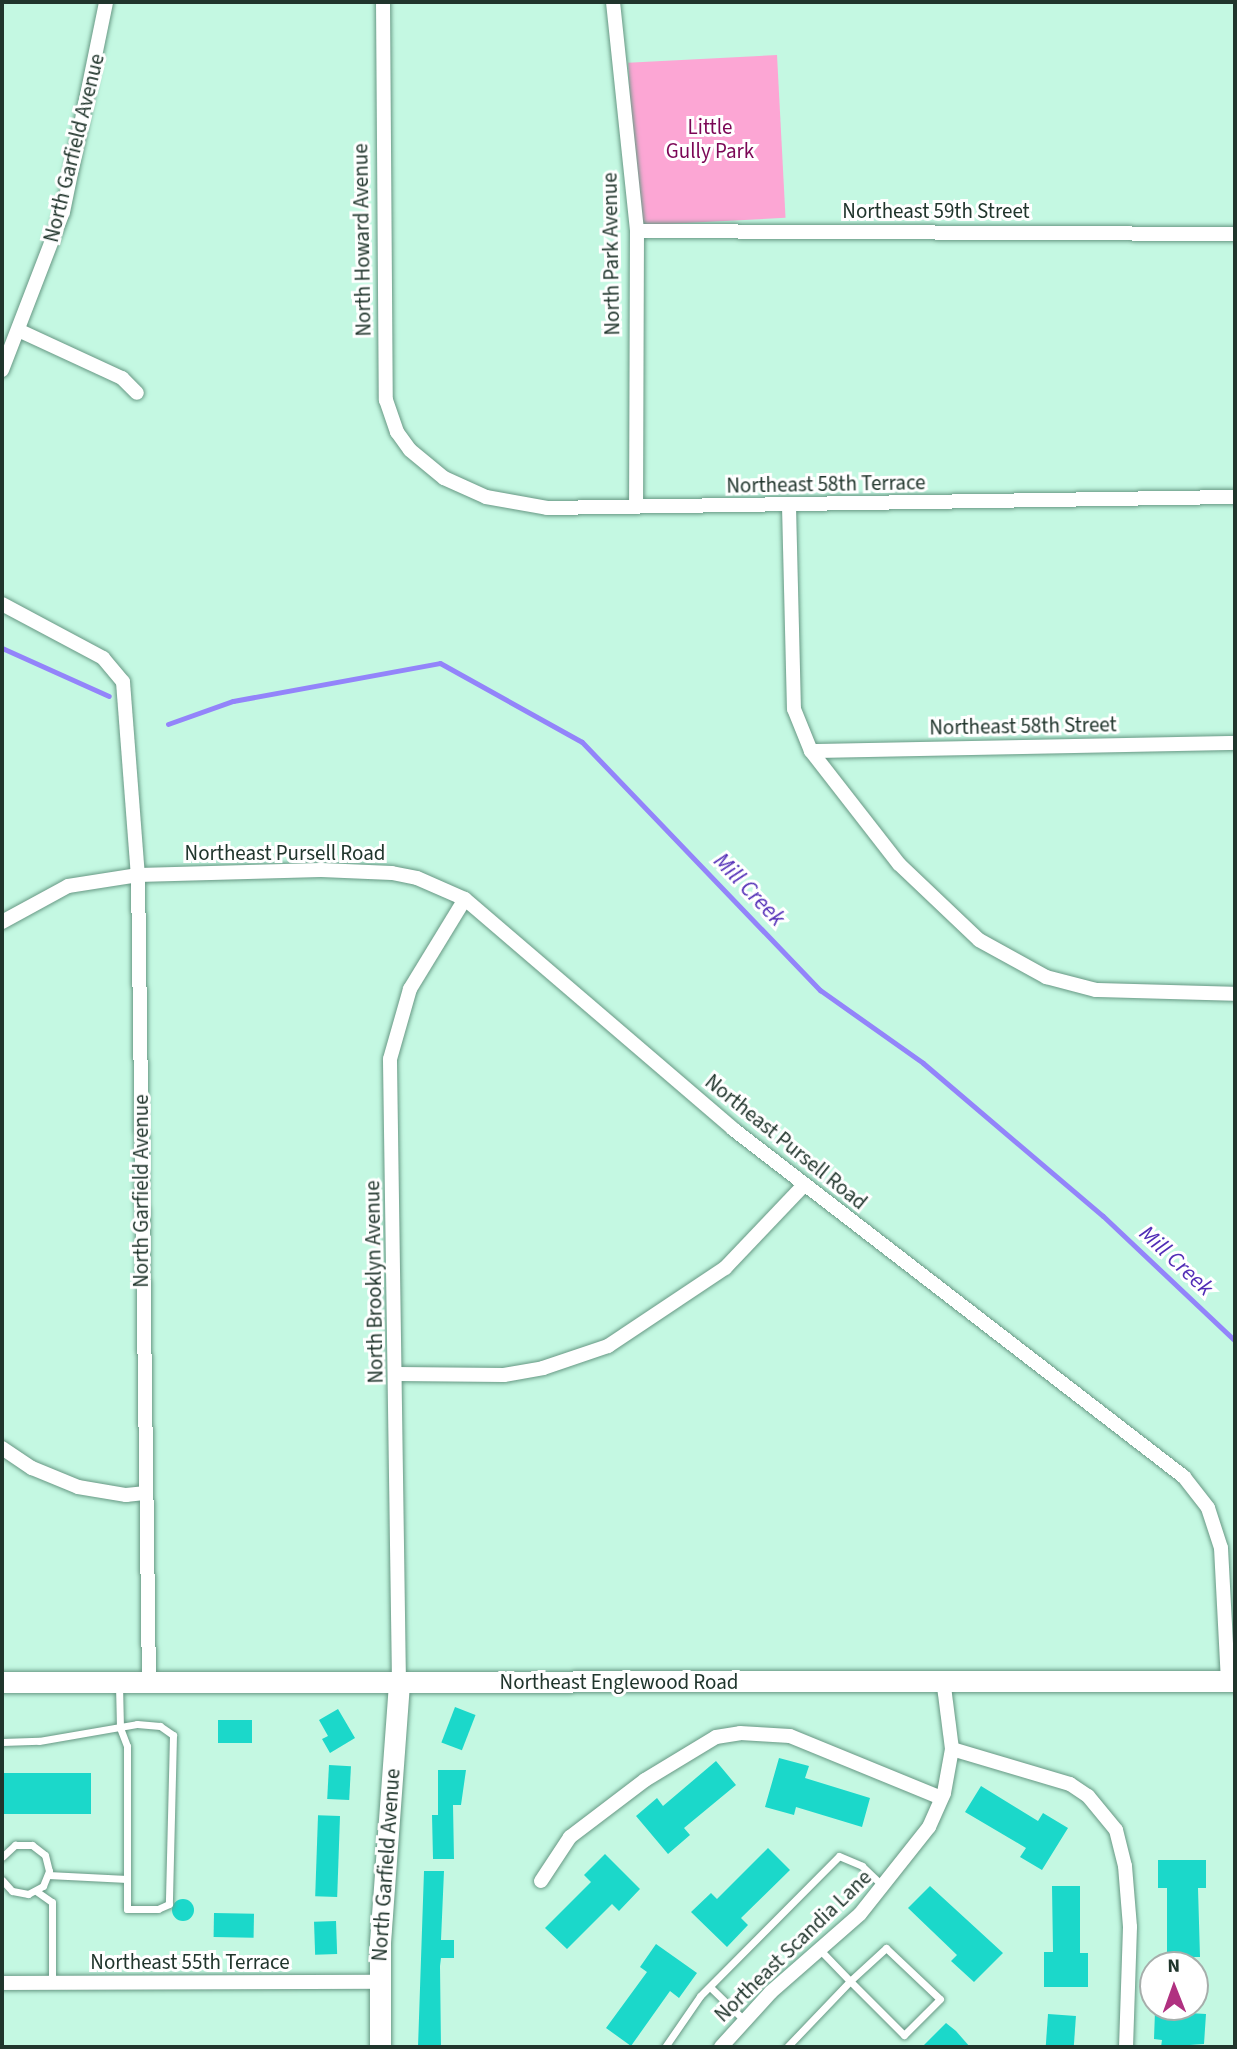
<!DOCTYPE html>
<html>
<head>
<meta charset="utf-8">
<style>
  body { margin:0 }
  #map { position:relative; width:1237px; height:2049px; overflow:hidden; background:#c4f8e2; font-family:"Source Sans 3",sans-serif }
  div>[style] { position:absolute }
  .green>* { inset:0; background:#fca6d4; transform-origin:0 0 }
  .stream>* { height:5px; margin:-2.5px; padding:0 2.5px; transform-origin:2.5px; border-radius:2.5px; background:#9384fa }
  .building>* { inset:0; background:#1bd8ca; transform-origin:0 0 }
  .round { border-radius:50% }
  .roads { filter:drop-shadow(0 0 2px #679884) drop-shadow(0 0 2px #679884) }
  .lane>* { height:7px; margin:-3.5px; padding:0 3.5px; transform-origin:3.5px; border-radius:3.5px; background:#fff }
  .street>* { height:14px; margin:-7px; padding:0 7px; transform-origin:7px; border-radius:7px; background:#fff }
  .secondary>* { height:21px; margin:-10.5px; padding:0 10.5px; transform-origin:10.5px; border-radius:10.5px; background:#fff }
  span { translate:-50% -50%; white-space:nowrap; text-align:center; line-height:1.15; -webkit-text-stroke:6px #fff; paint-order:stroke }
  .park-label { font-size:21px; color:#7b0655 }
  .street-label { font-size:21px; color:#20352c }
  .water-label { font-size:23px; color:#512db6; font-style:italic }
  .frame { position:absolute; inset:0; border:4px solid #20352c; pointer-events:none }
  .north { position:absolute; left:1139px; top:1951px; width:70px; height:70px; box-sizing:border-box; background:#fff; border:2px solid #a6aeab; border-radius:50%; rotate:359deg; font-size:19px; font-weight:700; line-height:28px; text-align:center; color:#20352c }
  .north::after { content:''; display:block; margin:auto; width:24px; height:32px; background:#b03180; clip-path:polygon(50% 0,100% 100%,50% 72%,0 100%) }
</style>
</head>
<body>
<div id="map">
  <div class="green">
    <div style="left:777px;top:55px;width:163px;height:149px;rotate:87deg"></div>
  </div>
  <div class="stream">
    <div style="left:2px;top:648px;width:117px;rotate:24.2deg"></div>
    <div style="left:168px;top:724px;width:69px;rotate:-19.5deg"></div>
    <div style="left:233px;top:701px;width:210px;rotate:-10.4deg"></div>
    <div style="left:440px;top:663px;width:162px;rotate:29.1deg"></div>
    <div style="left:582px;top:742px;width:344px;rotate:46.2deg"></div>
    <div style="left:820px;top:990px;width:126px;rotate:35.3deg"></div>
    <div style="left:923px;top:1063px;width:236px;rotate:40.4deg"></div>
    <div style="left:1103px;top:1216px;width:182px;rotate:43.4deg"></div>
  </div>
  <div class="building">
    <div style="left:455px;top:1707px;width:22px;height:38px;rotate:21deg"></div>
    <div style="clip-path:polygon(338px 1709px,355px 1738px,330px 1753px,322px 1739px,328px 1736px,319px 1720px)"></div>
    <div style="left:218px;top:1720px;width:34px;height:23px"></div>
    <div style="clip-path:polygon(779px 1758px,809px 1766px,805px 1778px,870px 1798px,862px 1827px,796px 1807px,794px 1815px,765px 1807px)"></div>
    <div style="clip-path:polygon(716px 1761px,736px 1785px,684px 1828px,690px 1835px,668px 1854px,636px 1816px,657px 1798px,663px 1806px)"></div>
    <div style="left:329px;top:1765px;width:22px;height:34px;rotate:3deg"></div>
    <div style="clip-path:polygon(438px 1770px,466px 1770px,461px 1805px,453px 1805px,454px 1859px,433px 1859px,432px 1815px,438px 1815px)"></div>
    <div style="left:2px;top:1773px;width:89px;height:41px"></div>
    <div style="clip-path:polygon(981px 1786px,1038px 1821px,1043px 1813px,1068px 1828px,1042px 1870px,1020px 1857px,1026px 1848px,965px 1812px)"></div>
    <div style="left:340px;top:1816px;width:81px;height:22px;rotate:92deg"></div>
    <div style="clip-path:polygon(768px 1848px,790px 1870px,741px 1918px,748px 1925px,727px 1947px,691px 1912px,711px 1893px,717px 1899px)"></div>
    <div style="clip-path:polygon(605px 1854px,640px 1889px,619px 1911px,612px 1904px,567px 1949px,545px 1928px,591px 1882px,584px 1875px)"></div>
    <div style="clip-path:polygon(1158px 1860px,1206px 1860px,1206px 1888px,1198px 1888px,1200px 1957px,1167px 1957px,1167px 1888px,1158px 1888px)"></div>
    <div style="clip-path:polygon(424px 1871px,444px 1871px,441px 1940px,454px 1940px,454px 1958px,441px 1958px,440px 1966px,441px 2047px,418px 2047px)"></div>
    <div style="clip-path:polygon(930px 1886px,1003px 1953px,974px 1982px,951px 1961px,957px 1955px,908px 1908px)"></div>
    <div style="clip-path:polygon(1052px 1886px,1080px 1886px,1080px 1953px,1088px 1953px,1088px 1987px,1044px 1987px,1044px 1952px,1053px 1952px)"></div>
    <div class="round" style="left:172px;top:1899px;width:22px;height:22px"></div>
    <div style="left:214px;top:1913px;width:40px;height:24px;rotate:1deg"></div>
    <div style="left:336px;top:1921px;width:33px;height:22px;rotate:88deg"></div>
    <div style="clip-path:polygon(656px 1944px,697px 1973px,679px 1998px,670px 1991px,631px 2046px,606px 2028px,647px 1972px,640px 1967px)"></div>
    <div style="clip-path:polygon(1155px 2011px,1206px 2014px,1204px 2044px,1161px 2047px,1162px 2040px,1154px 2039px)"></div>
    <div style="left:1048px;top:2014px;width:28px;height:33px;rotate:4deg"></div>
    <div style="clip-path:polygon(946px 2023px,956px 2031px,970px 2047px,922px 2047px)"></div>
  </div>
  <div class="roads">
    <div class="lane">
      <div style="left:2px;top:1742px;width:37px;rotate:-2deg"></div>
      <div style="left:39px;top:1741px;width:99px;rotate:-9.8deg"></div>
      <div style="left:137px;top:1724px;width:23px;rotate:5deg"></div>
      <div style="left:160px;top:1726px;width:16px;rotate:35deg"></div>
      <div style="left:173px;top:1735px;width:169px;rotate:91.4deg"></div>
      <div style="left:169px;top:1904px;width:12px;rotate:156deg"></div>
      <div style="left:158px;top:1909px;width:31px;rotate:180deg"></div>
      <div style="left:127px;top:1909px;width:30px;rotate:-90deg"></div>
      <div style="left:2px;top:1857px;width:18px;rotate:-43deg"></div>
      <div style="left:15px;top:1845px;width:17px"></div>
      <div style="left:32px;top:1845px;width:16px;rotate:38deg"></div>
      <div style="left:45px;top:1855px;width:16px;rotate:76deg"></div>
      <div style="left:49px;top:1871px;width:16px;rotate:112deg"></div>
      <div style="left:43px;top:1886px;width:17px;rotate:152deg"></div>
      <div style="left:28px;top:1894px;width:16px;rotate:-169deg"></div>
      <div style="left:12px;top:1891px;width:15px;rotate:-132deg"></div>
      <div style="left:48px;top:1875px;width:79px;rotate:2.9deg"></div>
      <div style="left:127px;top:1879px;width:133px;rotate:-90deg"></div>
      <div style="left:127px;top:1746px;width:19px;rotate:-111deg"></div>
      <div style="left:120px;top:1728px;width:45px;rotate:-91.3deg"></div>
      <div style="left:36px;top:1891px;width:19px;rotate:35deg"></div>
      <div style="left:52px;top:1902px;width:81px;rotate:90deg"></div>
      <div style="left:710px;top:1987px;width:47px;rotate:44.1deg"></div>
      <div style="left:665px;top:2047px;width:62px;rotate:-55.5deg"></div>
      <div style="left:700px;top:1996px;width:197px;rotate:-45.2deg"></div>
      <div style="left:839px;top:1856px;width:25px;rotate:23deg"></div>
      <div style="left:862px;top:1866px;width:30px;rotate:44deg"></div>
      <div style="left:787px;top:2047px;width:91px;rotate:-46.3deg"></div>
      <div style="left:850px;top:1981px;width:49px;rotate:-42.5deg"></div>
      <div style="left:886px;top:1948px;width:74px;rotate:43.4deg"></div>
      <div style="left:940px;top:1999px;width:51px;rotate:135deg"></div>
      <div style="left:904px;top:2035px;width:76px;rotate:-135deg"></div>
      <div style="left:850px;top:1981px;width:42px;rotate:-134deg"></div>
    </div>
    <div class="street">
      <div style="left:383px;top:2px;width:398px;rotate:89.6deg"></div>
      <div style="left:386px;top:400px;width:34px;rotate:71deg"></div>
      <div style="left:397px;top:432px;width:22px;rotate:54deg"></div>
      <div style="left:410px;top:450px;width:44px;rotate:39.5deg"></div>
      <div style="left:444px;top:478px;width:46px;rotate:24.3deg"></div>
      <div style="left:486px;top:497px;width:62px;rotate:10.2deg"></div>
      <div style="left:547px;top:508px;width:688px;rotate:-0.92deg"></div>
      <div style="left:613px;top:2px;width:230px;rotate:84deg"></div>
      <div style="left:637px;top:231px;width:276px;rotate:90.2deg"></div>
      <div style="left:637px;top:231px;width:598px;rotate:0.29deg"></div>
      <div style="left:18px;top:330px;width:115px;rotate:24.8deg"></div>
      <div style="left:122px;top:378px;width:21px;rotate:45deg"></div>
      <div style="left:2px;top:370px;width:169px;rotate:-68.9deg"></div>
      <div style="left:63px;top:212px;width:214px;rotate:-78.4deg"></div>
      <div style="left:789px;top:506px;width:203px;rotate:88.6deg"></div>
      <div style="left:794px;top:709px;width:45px;rotate:68deg"></div>
      <div style="left:811px;top:751px;width:143px;rotate:52.1deg"></div>
      <div style="left:899px;top:864px;width:110px;rotate:43.5deg"></div>
      <div style="left:979px;top:940px;width:77px;rotate:28.9deg"></div>
      <div style="left:1046px;top:977px;width:52px;rotate:14.6deg"></div>
      <div style="left:1096px;top:990px;width:139px;rotate:1.6deg"></div>
      <div style="left:2px;top:604px;width:115px;rotate:28.1deg"></div>
      <div style="left:103px;top:658px;width:31px;rotate:50deg"></div>
      <div style="left:123px;top:682px;width:194px;rotate:85.6deg"></div>
      <div style="left:138px;top:875px;width:807px;rotate:89.22deg"></div>
      <div style="left:811px;top:751px;width:424px;rotate:-1.1deg"></div>
      <div style="left:2px;top:922px;width:75px;rotate:-28.6deg"></div>
      <div style="left:68px;top:886px;width:71px;rotate:-8.9deg"></div>
      <div style="left:138px;top:875px;width:183px;rotate:-1.6deg"></div>
      <div style="left:321px;top:870px;width:71px;rotate:2.4deg"></div>
      <div style="left:392px;top:873px;width:25px;rotate:11deg"></div>
      <div style="left:417px;top:878px;width:52px;rotate:23.6deg"></div>
      <div style="left:465px;top:899px;width:353px;rotate:40.6deg"></div>
      <div style="left:733px;top:1129px;width:570px;rotate:37.65deg"></div>
      <div style="left:1184px;top:1477px;width:39px;rotate:52deg"></div>
      <div style="left:1208px;top:1508px;width:42px;rotate:72deg"></div>
      <div style="left:1221px;top:1548px;width:133px;rotate:87deg"></div>
      <div style="left:398px;top:1374px;width:106px;rotate:0.5deg"></div>
      <div style="left:504px;top:1375px;width:40px;rotate:-10deg"></div>
      <div style="left:543px;top:1368px;width:69px;rotate:-18.7deg"></div>
      <div style="left:608px;top:1346px;width:141px;rotate:-33.7deg"></div>
      <div style="left:725px;top:1268px;width:115px;rotate:-46.4deg"></div>
      <div style="left:2px;top:1448px;width:36px;rotate:34deg"></div>
      <div style="left:32px;top:1468px;width:50px;rotate:22.4deg"></div>
      <div style="left:78px;top:1487px;width:49px;rotate:9.5deg"></div>
      <div style="left:126px;top:1495px;width:18px;rotate:-6deg"></div>
      <div style="left:399px;top:1683px;width:624px;rotate:-90.83deg"></div>
      <div style="left:390px;top:1059px;width:73px;rotate:-74.1deg"></div>
      <div style="left:410px;top:989px;width:105px;rotate:-58.6deg"></div>
      <div style="left:952px;top:1749px;width:123px;rotate:16.5deg"></div>
      <div style="left:1070px;top:1784px;width:22px;rotate:34deg"></div>
      <div style="left:1088px;top:1796px;width:44px;rotate:50.5deg"></div>
      <div style="left:1116px;top:1830px;width:37px;rotate:76deg"></div>
      <div style="left:1125px;top:1866px;width:61px;rotate:85.3deg"></div>
      <div style="left:1130px;top:1927px;width:120px;rotate:91.9deg"></div>
      <div style="left:541px;top:1881px;width:53px;rotate:-56.6deg"></div>
      <div style="left:570px;top:1837px;width:94px;rotate:-37.2deg"></div>
      <div style="left:645px;top:1780px;width:83px;rotate:-31.2deg"></div>
      <div style="left:716px;top:1737px;width:24px;rotate:-9deg"></div>
      <div style="left:740px;top:1733px;width:50px;rotate:3.4deg"></div>
      <div style="left:790px;top:1736px;width:163px;rotate:22.3deg"></div>
      <div style="left:2px;top:1983px;width:377px;rotate:-0.2deg"></div>
      <div style="left:721px;top:2047px;width:74px;rotate:-47.7deg"></div>
      <div style="left:771px;top:1992px;width:118px;rotate:-41.2deg"></div>
      <div style="left:860px;top:1914px;width:111px;rotate:-51.6deg"></div>
      <div style="left:929px;top:1827px;width:37px;rotate:-66deg"></div>
      <div style="left:944px;top:1793px;width:45px;rotate:-79.7deg"></div>
      <div style="left:952px;top:1749px;width:71px;rotate:-97.3deg"></div>
    </div>
    <div class="secondary">
      <div style="left:2px;top:1682px;width:1233px;rotate:-0.05deg"></div>
      <div style="left:380px;top:2047px;width:105px;rotate:-90deg"></div>
      <div style="left:380px;top:1942px;width:260px;rotate:-85.8deg"></div>
    </div>
  </div>
  <div class="park-label">
    <span style="left:710px;top:139px">Little<br>Gully Park</span>
  </div>
  <div class="street-label">
    <span style="left:74px;top:148px;rotate:-76deg">North Garfield Avenue</span>
    <span style="left:936px;top:211px">Northeast 59th Street</span>
    <span style="left:362px;top:240px;rotate:-91deg">North Howard Avenue</span>
    <span style="left:611px;top:254px;rotate:-91deg">North Park Avenue</span>
    <span style="left:826px;top:484px;rotate:-1deg">Northeast 58th Terrace</span>
    <span style="left:1023px;top:726px;rotate:-1deg">Northeast 58th Street</span>
    <span style="left:285px;top:853px">Northeast Pursell Road</span>
    <span style="left:786px;top:1142px;rotate:39deg">Northeast Pursell Road</span>
    <span style="left:141px;top:1191px;rotate:-90deg">North Garfield Avenue</span>
    <span style="left:374px;top:1282px;rotate:-91deg">North Brooklyn Avenue</span>
    <span style="left:619px;top:1682px">Northeast Englewood Road</span>
    <span style="left:386px;top:1865px;rotate:-86deg">North Garfield Avenue</span>
    <span style="left:793px;top:1946px;rotate:-44deg">Northeast Scandia Lane</span>
    <span style="left:190px;top:1962px">Northeast 55th Terrace</span>
  </div>
  <div class="water-label">
    <span style="left:749px;top:890px;rotate:46deg">Mill Creek</span>
    <span style="left:1176px;top:1261px;rotate:43deg">Mill Creek</span>
  </div>
  <div class="frame"></div>
  <div class="north">N</div>
</div>
</body>
</html>
